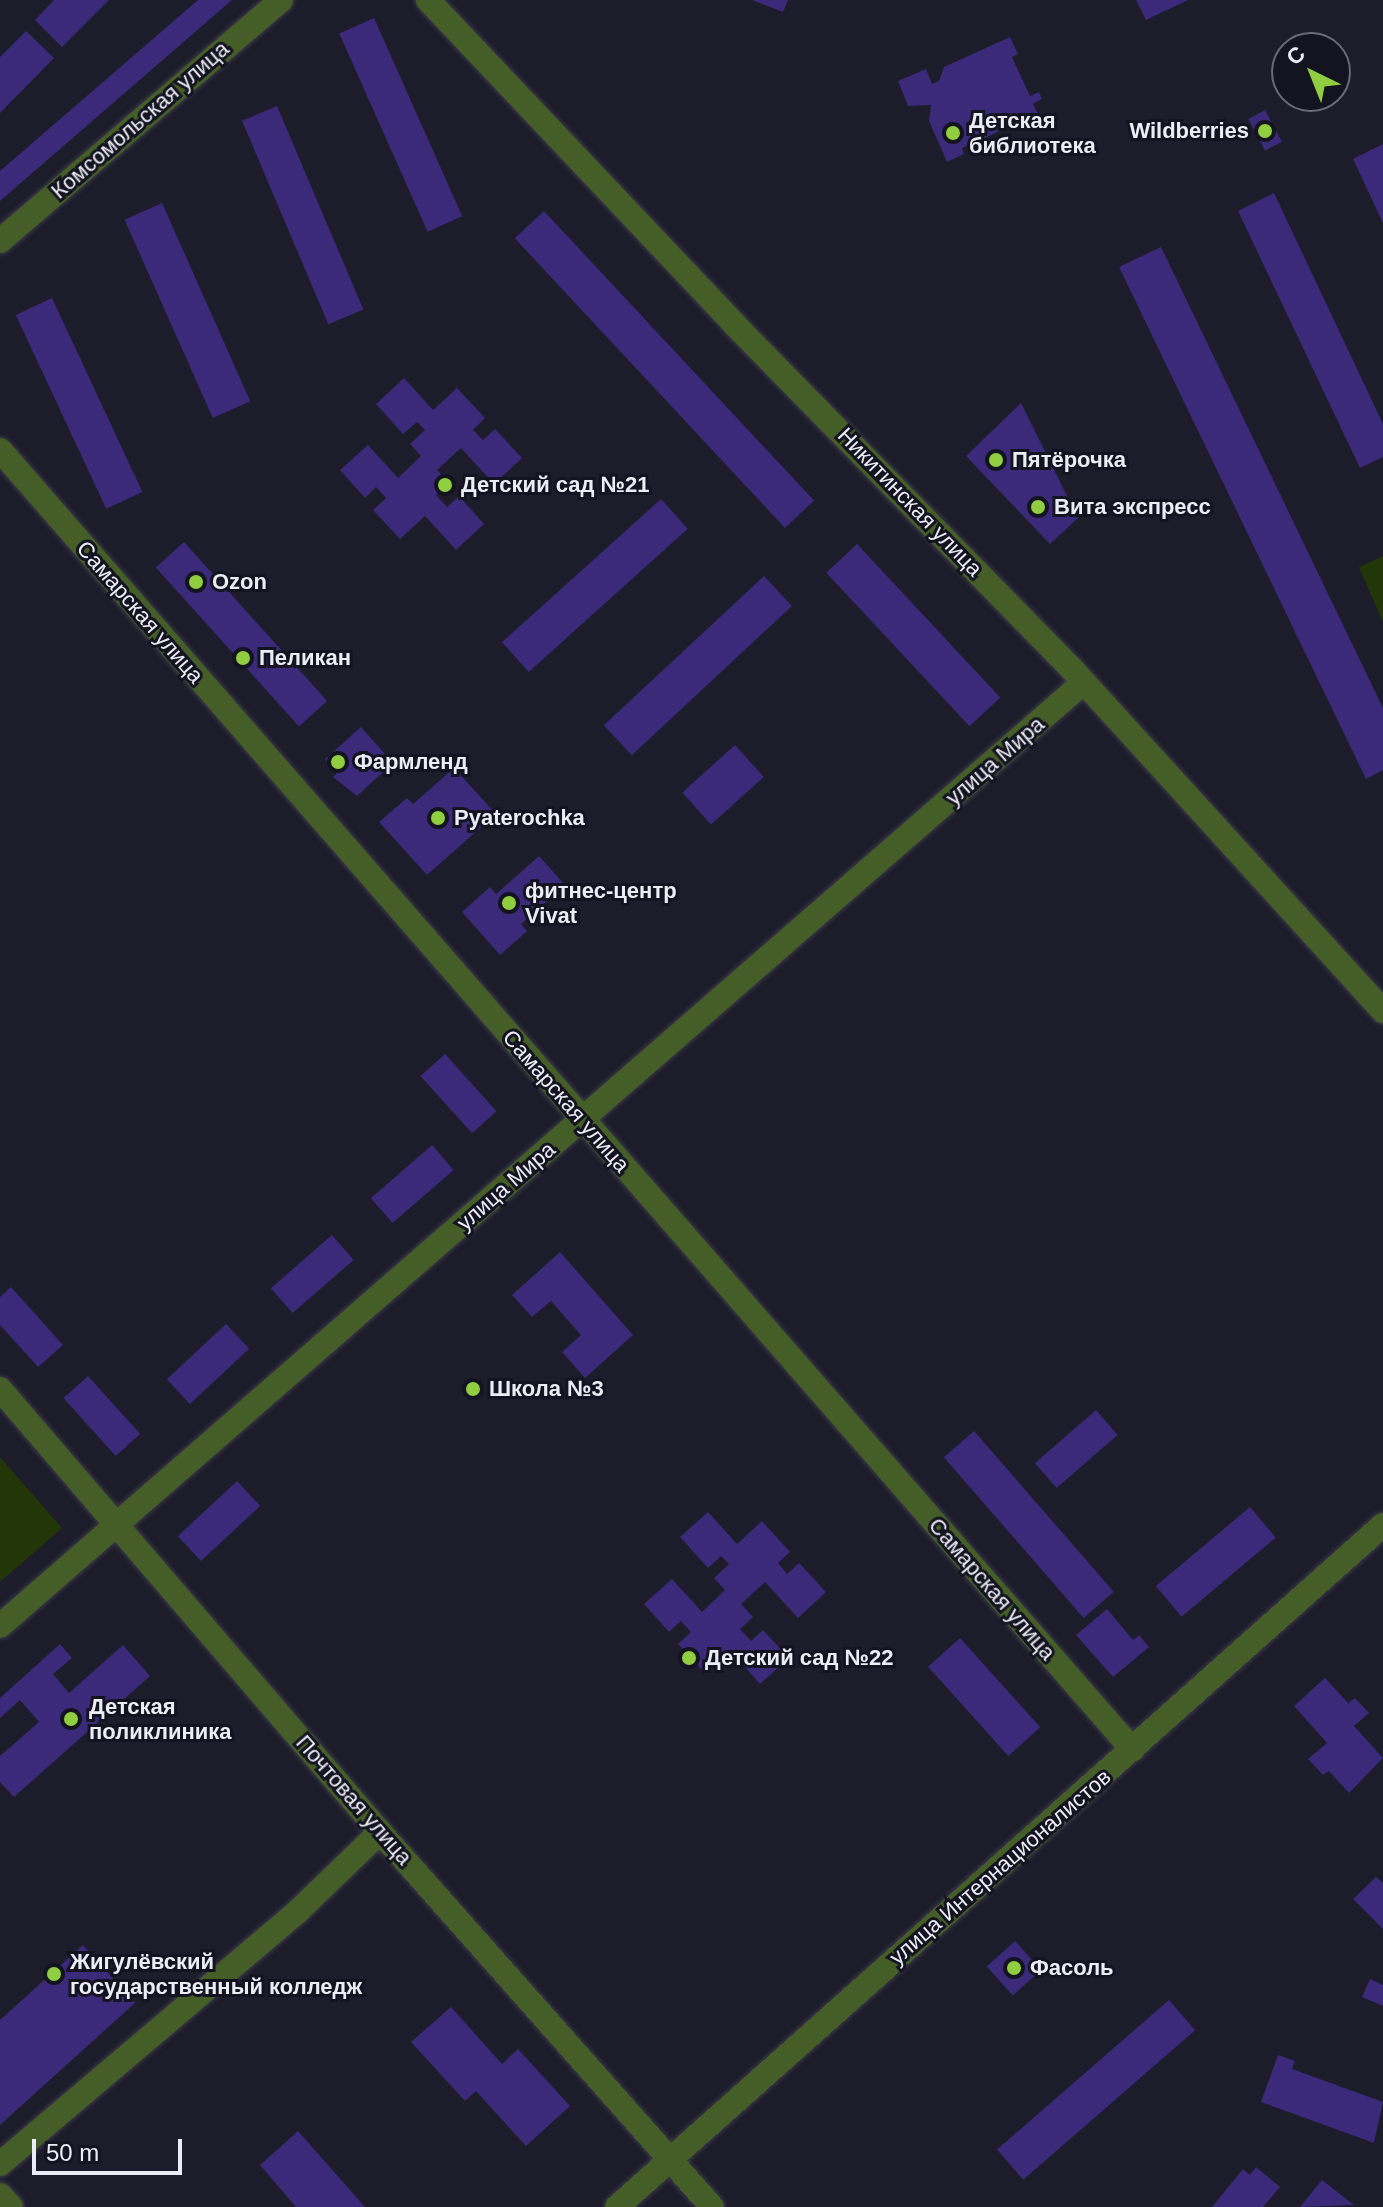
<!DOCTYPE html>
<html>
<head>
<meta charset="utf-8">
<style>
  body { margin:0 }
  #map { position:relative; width:1383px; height:2207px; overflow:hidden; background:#1d1c2a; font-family:Helvetica,sans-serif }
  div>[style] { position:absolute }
  .green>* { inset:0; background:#233607 }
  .building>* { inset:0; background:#3b2979; transform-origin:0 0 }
  .roads { filter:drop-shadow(0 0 2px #3a3947) drop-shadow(0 0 2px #3a3947) }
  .minor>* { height:24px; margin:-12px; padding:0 12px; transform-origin:12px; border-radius:12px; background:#455e28 }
  .dots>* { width:22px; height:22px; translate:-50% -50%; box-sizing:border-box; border:4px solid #141320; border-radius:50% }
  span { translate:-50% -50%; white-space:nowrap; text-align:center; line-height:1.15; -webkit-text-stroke:6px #141320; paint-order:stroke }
  .street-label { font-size:22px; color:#ececf6 }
  .poi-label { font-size:22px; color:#ececf6; font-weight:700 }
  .left { translate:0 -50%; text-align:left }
  .right { translate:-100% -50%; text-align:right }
  .north { position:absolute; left:1271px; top:32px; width:80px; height:80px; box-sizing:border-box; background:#141320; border:2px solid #6a6a76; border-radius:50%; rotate:317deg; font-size:22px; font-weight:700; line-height:32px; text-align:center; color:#ececf6 }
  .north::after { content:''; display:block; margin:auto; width:28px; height:36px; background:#91cd40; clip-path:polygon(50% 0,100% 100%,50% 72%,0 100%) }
  .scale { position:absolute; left:32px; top:2139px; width:150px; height:36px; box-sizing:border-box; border:4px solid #ececf6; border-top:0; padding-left:10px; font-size:24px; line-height:28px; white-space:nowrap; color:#ececf6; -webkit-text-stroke:6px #141320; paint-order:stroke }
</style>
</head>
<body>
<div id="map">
  <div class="green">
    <div style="clip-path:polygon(1383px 556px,1383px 620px,1382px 620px,1359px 567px)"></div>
    <div style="clip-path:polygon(0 1457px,62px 1528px,0 1582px)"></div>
  </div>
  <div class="building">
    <div style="clip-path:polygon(54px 0,109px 0,62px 47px,35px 20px)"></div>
    <div style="clip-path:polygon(198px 0,232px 0,0 201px,0 171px)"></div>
    <div style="clip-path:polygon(752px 0,788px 0,783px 12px)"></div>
    <div style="clip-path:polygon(1136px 0,1188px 0,1146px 20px)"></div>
    <div style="left:374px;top:18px;width:217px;height:38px;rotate:66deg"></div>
    <div style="clip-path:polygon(26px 31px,54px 58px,0 113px,0 57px)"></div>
    <div style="clip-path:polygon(1010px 37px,1018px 54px,1012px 57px,1030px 96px,1039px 92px,1042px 99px,1033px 104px,1038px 114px,962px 148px,964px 154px,947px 162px,929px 121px,931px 105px,908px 106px,898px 81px,926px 69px,932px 84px,939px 81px,944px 67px)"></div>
    <div style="clip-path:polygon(1290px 96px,1320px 96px,1296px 107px)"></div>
    <div style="left:277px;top:106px;width:221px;height:38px;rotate:67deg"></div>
    <div style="left:1265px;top:110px;width:36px;height:19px;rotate:62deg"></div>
    <div style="clip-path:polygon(1383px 144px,1383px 223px,1353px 159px)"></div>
    <div style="clip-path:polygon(1274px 193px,1383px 424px,1383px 457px,1360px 468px,1238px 211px)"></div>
    <div style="left:162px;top:203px;width:217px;height:41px;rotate:66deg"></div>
    <div style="left:544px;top:211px;width:396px;height:40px;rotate:47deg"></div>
    <div style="clip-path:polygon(1161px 247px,1383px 708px,1383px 770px,1366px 779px,1119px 267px)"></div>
    <div style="left:52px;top:298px;width:214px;height:40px;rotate:65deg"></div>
    <div style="clip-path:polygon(404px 378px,433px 410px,457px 388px,485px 418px,473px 430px,483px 440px,495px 429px,522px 458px,494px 484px,461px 448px,437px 470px,449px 483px,436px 495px,447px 507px,459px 496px,484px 524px,456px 550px,425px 516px,400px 539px,373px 510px,386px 498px,376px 487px,365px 498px,340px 470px,368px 445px,398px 478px,421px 456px,410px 444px,425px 430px,417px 422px,403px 434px,376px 404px)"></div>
    <div style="clip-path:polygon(1021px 403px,1078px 518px,1050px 544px,966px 456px)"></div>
    <div style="left:661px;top:499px;width:40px;height:214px;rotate:48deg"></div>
    <div style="left:184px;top:542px;width:214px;height:38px;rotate:48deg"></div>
    <div style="left:857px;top:544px;width:210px;height:42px;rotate:47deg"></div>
    <div style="left:764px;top:576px;width:41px;height:219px;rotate:47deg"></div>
    <div style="clip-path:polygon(361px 727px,393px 763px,357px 796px,333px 777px,337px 773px,325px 759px)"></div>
    <div style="left:735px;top:745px;width:43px;height:71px;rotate:48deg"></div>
    <div style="clip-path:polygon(454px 768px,496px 814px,427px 875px,379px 822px,407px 798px,413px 804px)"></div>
    <div style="clip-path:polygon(539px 856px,565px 885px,521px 924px,527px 931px,500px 955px,462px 912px,490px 887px,496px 894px)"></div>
    <div style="left:445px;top:1054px;width:77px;height:33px;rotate:48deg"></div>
    <div style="left:432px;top:1145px;width:33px;height:81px;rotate:49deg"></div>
    <div style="left:332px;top:1235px;width:33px;height:81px;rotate:49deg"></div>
    <div style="clip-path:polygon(560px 1252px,633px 1335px,585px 1378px,562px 1352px,581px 1335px,551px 1301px,532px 1317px,512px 1295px)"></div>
    <div style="clip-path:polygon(11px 1287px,63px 1345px,38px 1367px,0 1325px,0 1297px)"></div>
    <div style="left:226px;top:1324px;width:34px;height:81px;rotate:47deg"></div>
    <div style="left:88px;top:1376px;width:78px;height:33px;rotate:48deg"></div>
    <div style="left:1096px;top:1410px;width:33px;height:81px;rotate:49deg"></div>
    <div style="left:974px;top:1431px;width:213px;height:40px;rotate:49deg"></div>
    <div style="left:237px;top:1481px;width:34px;height:81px;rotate:47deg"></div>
    <div style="left:1250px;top:1507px;width:40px;height:123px;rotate:50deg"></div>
    <div style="clip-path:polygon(708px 1512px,737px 1544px,762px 1521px,790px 1552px,778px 1563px,787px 1574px,799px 1563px,826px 1592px,798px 1618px,765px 1582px,741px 1604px,753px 1617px,740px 1629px,751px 1641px,763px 1630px,789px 1658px,760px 1684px,730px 1650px,705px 1673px,678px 1644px,691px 1632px,681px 1621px,669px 1632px,644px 1604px,672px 1579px,702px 1612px,725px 1590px,714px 1578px,729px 1564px,721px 1556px,708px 1568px,680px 1537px)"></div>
    <div style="clip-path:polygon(1107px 1609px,1133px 1640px,1139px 1635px,1149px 1647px,1113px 1677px,1076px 1635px)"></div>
    <div style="left:960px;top:1638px;width:120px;height:43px;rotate:48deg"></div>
    <div style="clip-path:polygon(60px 1644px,72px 1658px,53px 1674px,69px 1693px,123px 1645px,150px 1676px,14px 1797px,0 1782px,0 1756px,39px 1722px,20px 1700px,0 1718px,0 1698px)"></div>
    <div style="clip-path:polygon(1325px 1678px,1348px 1703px,1355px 1698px,1369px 1713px,1354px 1726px,1383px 1758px,1349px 1793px,1329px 1771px,1323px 1775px,1308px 1759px,1327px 1743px,1294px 1706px)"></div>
    <div style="clip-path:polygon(1376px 1877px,1383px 1883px,1383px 1929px,1353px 1899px)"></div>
    <div style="left:1015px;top:1941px;width:39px;height:38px;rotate:48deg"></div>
    <div style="clip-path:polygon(83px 1945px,135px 2003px,0 2125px,0 2020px)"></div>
    <div style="clip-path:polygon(1370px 1979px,1383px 1985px,1383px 2006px,1362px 1997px)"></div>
    <div style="left:1169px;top:2000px;width:40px;height:228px;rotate:49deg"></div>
    <div style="clip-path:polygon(451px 2007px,502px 2064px,518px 2049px,570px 2106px,526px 2146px,476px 2091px,465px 2101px,411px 2042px)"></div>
    <div style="clip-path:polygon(1278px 2055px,1295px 2061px,1292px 2069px,1383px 2102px,1374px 2143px,1261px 2102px)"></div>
    <div style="clip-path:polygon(298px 2131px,365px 2207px,296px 2207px,260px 2165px)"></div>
    <div style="clip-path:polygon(1256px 2167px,1280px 2187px,1263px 2207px,1212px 2207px,1243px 2169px,1250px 2175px)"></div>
    <div style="clip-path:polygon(1322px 2180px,1354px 2205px,1300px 2207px)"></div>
  </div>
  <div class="roads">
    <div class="minor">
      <div style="left:428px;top:0;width:447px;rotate:46.6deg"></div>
      <div style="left:735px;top:325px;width:480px;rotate:45.6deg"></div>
      <div style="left:1071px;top:668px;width:464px;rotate:47.7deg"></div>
      <div style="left:0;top:241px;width:370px;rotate:-40.6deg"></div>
      <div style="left:0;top:450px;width:1724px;rotate:48.93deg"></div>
      <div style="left:0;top:1389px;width:584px;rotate:49.38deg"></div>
      <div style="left:380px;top:1832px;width:501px;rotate:48.48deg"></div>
      <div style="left:0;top:1626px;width:1437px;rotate:-41.05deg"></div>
      <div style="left:0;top:2164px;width:391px;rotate:-40.3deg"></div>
      <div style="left:298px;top:1911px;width:114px;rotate:-43.9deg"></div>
      <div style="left:0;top:2195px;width:16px;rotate:47deg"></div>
      <div style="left:617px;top:2207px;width:1026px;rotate:-41.68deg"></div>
    </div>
  </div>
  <div class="dots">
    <div style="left:1265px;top:131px;background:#91cd40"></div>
    <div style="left:953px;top:133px;background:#91cd40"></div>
    <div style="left:996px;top:460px;background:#91cd40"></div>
    <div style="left:445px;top:485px;background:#91cd40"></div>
    <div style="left:1038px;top:507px;background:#91cd40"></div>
    <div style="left:196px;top:582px;background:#91cd40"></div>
    <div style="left:243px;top:658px;background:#91cd40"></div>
    <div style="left:338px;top:762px;background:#91cd40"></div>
    <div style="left:438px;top:818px;background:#91cd40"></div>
    <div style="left:509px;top:903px;background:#91cd40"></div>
    <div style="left:473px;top:1389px;background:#91cd40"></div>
    <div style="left:689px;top:1658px;background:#91cd40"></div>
    <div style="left:71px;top:1719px;background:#91cd40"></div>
    <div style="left:1014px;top:1968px;background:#91cd40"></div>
    <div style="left:54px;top:1974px;background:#91cd40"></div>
  </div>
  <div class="street-label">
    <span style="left:140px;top:120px;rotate:-41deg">Комсомольская улица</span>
    <span style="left:910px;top:502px;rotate:46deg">Никитинская улица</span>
    <span style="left:140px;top:612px;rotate:49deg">Самарская улица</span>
    <span style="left:995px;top:761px;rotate:-41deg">улица Мира</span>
    <span style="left:566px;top:1101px;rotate:49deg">Самарская улица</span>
    <span style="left:506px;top:1186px;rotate:-41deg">улица Мира</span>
    <span style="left:992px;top:1589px;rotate:49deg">Самарская улица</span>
    <span style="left:354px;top:1800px;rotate:49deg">Почтовая улица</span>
    <span style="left:1000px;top:1867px;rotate:-41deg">улица Интернационалистов</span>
  </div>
  <div class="poi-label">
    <span class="left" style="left:969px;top:133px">Детская<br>библиотека</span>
    <span class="right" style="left:1249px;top:131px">Wildberries</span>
    <span class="left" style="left:1012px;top:460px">Пятёрочка</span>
    <span class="left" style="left:461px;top:485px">Детский сад №21</span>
    <span class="left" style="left:1054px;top:507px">Вита экспресс</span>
    <span class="left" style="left:212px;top:582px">Ozon</span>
    <span class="left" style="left:259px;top:658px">Пеликан</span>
    <span class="left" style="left:354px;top:762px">Фармленд</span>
    <span class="left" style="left:454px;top:818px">Pyaterochka</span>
    <span class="left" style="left:525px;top:903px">фитнес-центр<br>Vivat</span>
    <span class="left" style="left:489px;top:1389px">Школа №3</span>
    <span class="left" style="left:705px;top:1658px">Детский сад №22</span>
    <span class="left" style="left:89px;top:1719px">Детская<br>поликлиника</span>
    <span class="left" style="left:70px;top:1974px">Жигулёвский<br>государственный колледж</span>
    <span class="left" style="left:1030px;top:1968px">Фасоль</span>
  </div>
  <div class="north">С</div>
  <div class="scale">50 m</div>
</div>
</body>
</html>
